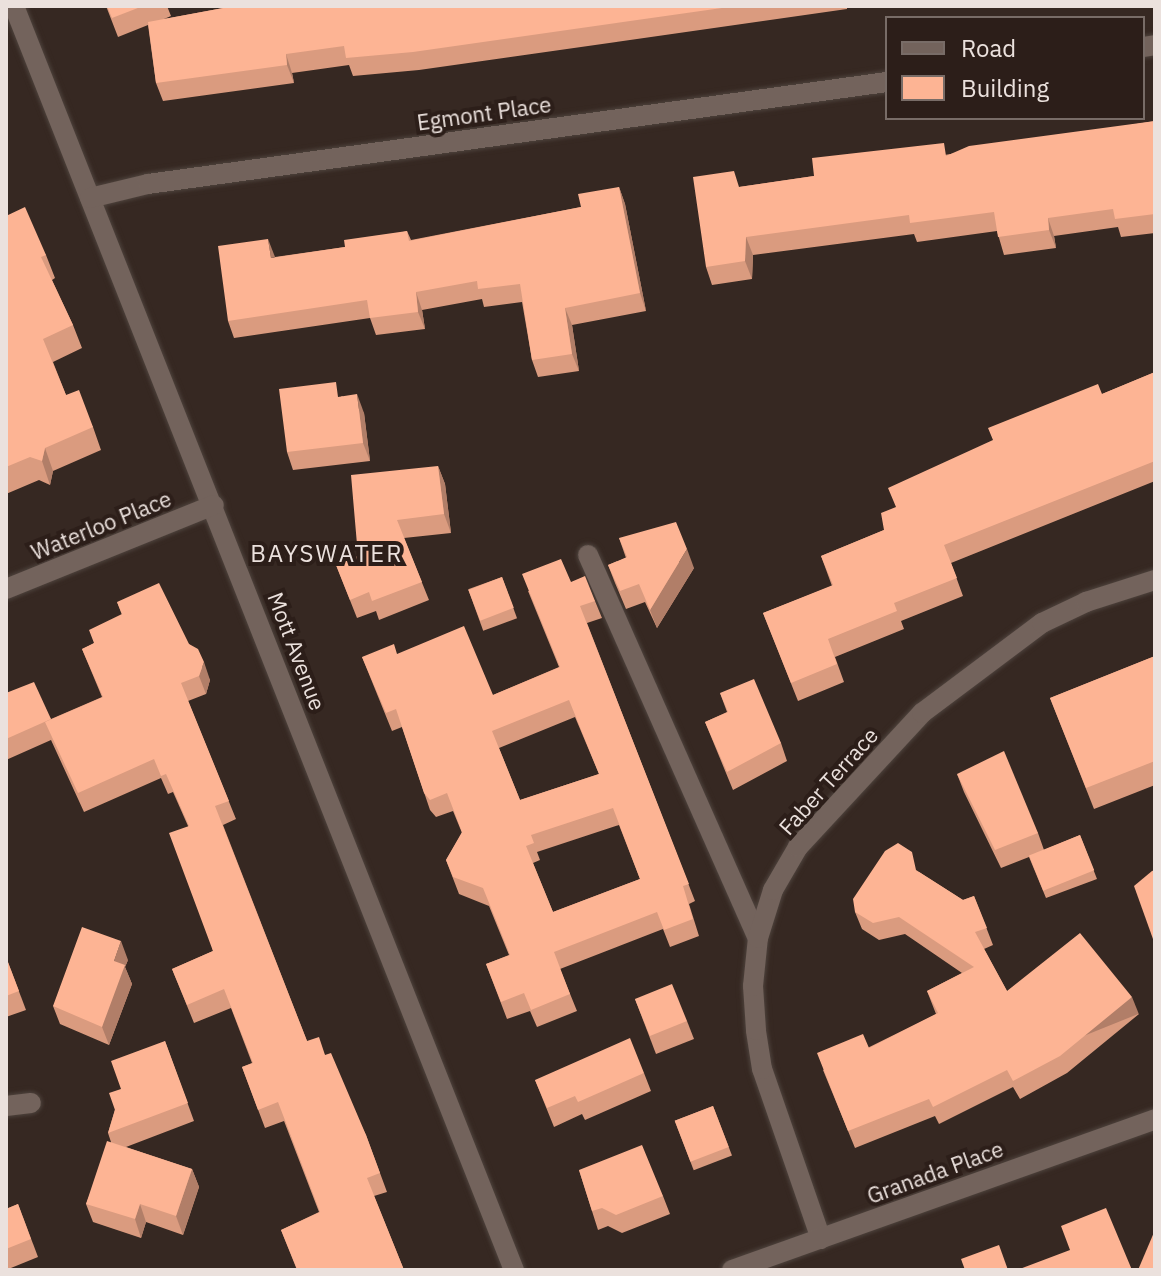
<!DOCTYPE html>
<html>
<head>
<meta charset="utf-8">
<style>
  body { margin:0 }
  #map { position:relative; width:1161px; height:1276px; overflow:hidden; background:#362822; font-family:"IBM Plex Sans",sans-serif }
  div>[style] { position:absolute }
  .roads { filter:drop-shadow(0 0 2px #4e433d) drop-shadow(0 0 2px #4e433d) }
  .minor>* { height:20px; margin:-10px; padding:0 10px; transform-origin:10px; border-radius:10px; background:#73635c }
  .wall>* { inset:0; background:#da9b7f; transform-origin:0 0 }
  .shaded-wall>* { inset:0; background:#b17e68; transform-origin:0 0 }
  .building>* { inset:0; background:#fdb494; transform-origin:0 0 }
  span { translate:-50% -50%; white-space:nowrap; text-align:center; line-height:1.15; -webkit-text-stroke:8px #2c1e19; paint-order:stroke }
  .street-label { font-size:22px; color:#ebe1dd }
  .neighbourhood-label { font-size:24px; color:#ebe1dd; letter-spacing:2px }
  .frame { position:absolute; inset:0; border:8px solid #ebe1dd; pointer-events:none }
  .legend { position:absolute; left:885px; top:16px; width:260px; height:104px; box-sizing:border-box; background:#2c1e19; border:2px solid #786c67; margin:0; padding:10px 14px; list-style:none; font-size:24px; color:#ebe1dd }
  .legend li { display:flex; align-items:center; gap:16px; height:40px }
  .legend b { width:40px; border:2px solid #786c67 }
</style>
</head>
<body>
<div id="map">
  <div class="roads">
    <div class="minor">
      <div style="left:14px;top:6px;width:1359px;rotate:68.42deg"></div>
      <div style="left:1143px;top:47px;width:12px;rotate:-9deg"></div>
      <div style="left:90px;top:198px;width:60px;rotate:-13.6deg"></div>
      <div style="left:148px;top:184px;width:746px;rotate:-7.86deg"></div>
      <div style="left:588px;top:555px;width:419px;rotate:66.1deg"></div>
      <div style="left:6px;top:589px;width:224px;rotate:-22deg"></div>
      <div style="left:6px;top:1106px;width:25px;rotate:-7deg"></div>
      <div style="left:821px;top:1239px;width:180px;rotate:-109.1deg"></div>
      <div style="left:762px;top:1069px;width:39px;rotate:-99deg"></div>
      <div style="left:756px;top:1030px;width:44px;rotate:-93.9deg"></div>
      <div style="left:753px;top:986px;width:48px;rotate:-84.1deg"></div>
      <div style="left:758px;top:938px;width:50px;rotate:-72.6deg"></div>
      <div style="left:773px;top:890px;width:50px;rotate:-59.8deg"></div>
      <div style="left:798px;top:847px;width:183px;rotate:-47.2deg"></div>
      <div style="left:922px;top:713px;width:150px;rotate:-36.9deg"></div>
      <div style="left:1042px;top:623px;width:49px;rotate:-25.5deg"></div>
      <div style="left:1086px;top:602px;width:72px;rotate:-17.7deg"></div>
      <div style="left:732px;top:1270px;width:449px;rotate:-19.6deg"></div>
    </div>
  </div>
  <div class="wall">
    <div style="clip-path:polygon(106px 6px,167px 6px,171px 16px,164px 19px,234px 6px,847px 6px,847px 9px,419px 70px,353px 76px,349px 65px,292px 73px,294px 83px,163px 101px,156px 83px,148px 25px,118px 37px)"></div>
    <div style="clip-path:polygon(1155px 121px,1155px 233px,1121px 237px,1118px 227px,1054px 236px,1056px 248px,1004px 255px,997px 231px,917px 242px,914px 234px,753px 255px,752px 279px,712px 285px,706px 267px,739px 187px,814px 176px)"></div>
    <div style="clip-path:polygon(619px 187px,625px 204px,646px 311px,572px 325px,579px 371px,538px 377px,532px 360px,522px 302px,484px 307px,482px 299px,422px 310px,425px 329px,376px 335px,370px 318px,234px 338px,228px 321px,275px 257px,345px 247px,407px 231px,411px 240px,581px 207px)"></div>
    <div style="clip-path:polygon(6px 216px,46px 255px,55px 278px,52px 280px,73px 325px,82px 348px,53px 362px,66px 395px,93px 427px,101px 450px,53px 471px,50px 485px,39px 480px,6px 494px)"></div>
    <div style="clip-path:polygon(1155px 372px,1155px 481px,951px 563px,963px 596px,901px 621px,904px 629px,835px 657px,844px 682px,798px 701px,763px 613px,832px 586px,821px 556px,884px 530px,896px 508px,1102px 394px)"></div>
    <div style="clip-path:polygon(342px 396px,364px 413px,370px 461px,293px 470px,287px 452px)"></div>
    <div style="clip-path:polygon(438px 466px,445px 484px,451px 533px,404px 538px,429px 600px,379px 620px,376px 611px,357px 618px,336px 565px,358px 556px)"></div>
    <div style="clip-path:polygon(619px 538px,694px 568px,657px 628px,645px 602px,626px 609px,615px 583px,608px 565px,626px 558px)"></div>
    <div style="left:502px;top:577px;width:44px;height:36px;rotate:70deg"></div>
    <div style="clip-path:polygon(evenodd,571px 582px,595px 601px,602px 618px,587px 623px,695px 901px,689px 904px,699px 936px,670px 947px,663px 929px,560px 969px,577px 1011px,537px 1027px,530px 1011px,507px 1019px,486px 964px,509px 955px,489px 906px,459px 894px,446px 860px,462px 833px,453px 811px,436px 817px,430px 810px,402px 727px,392px 731px,362px 657px,397px 654px,493px 695px,559px 667px,528px 591px,571px 582px,575px 717px,599px 774px,520px 800px,499px 748px,575px 717px,571px 582px,619px 825px,640px 879px,553px 912px,533px 863px,540px 860px,537px 852px,619px 825px)"></div>
    <div style="clip-path:polygon(117px 602px,189px 644px,210px 680px,206px 694px,188px 701px,236px 819px,223px 825px,307px 1041px,325px 1055px,366px 1135px,387px 1192px,374px 1196px,404px 1270px,297px 1270px,281px 1230px,319px 1212px,284px 1121px,265px 1128px,242px 1067px,252px 1063px,231px 1008px,194px 1023px,172px 969px,213px 951px,188px 826px,173px 792px,168px 794px,161px 778px,84px 812px,51px 740px,6px 760px,6px 693px,51px 719px,102px 697px,82px 649px,93px 644px,122px 615px)"></div>
    <div style="clip-path:polygon(1155px 656px,1155px 785px,1094px 809px,1050px 698px)"></div>
    <div style="clip-path:polygon(720px 693px,781px 743px,787px 761px,733px 790px,705px 722px,727px 712px)"></div>
    <div style="clip-path:polygon(957px 774px,1038px 833px,1044px 850px,1080px 835px,1097px 879px,1046px 898px,1029px 857px,1001px 868px,964px 792px)"></div>
    <div style="clip-path:polygon(919px 872px,963px 900px,974px 896px,993px 945px,984px 949px,1007px 991px,1139px 1014px,1067px 1073px,1020px 1099px,1013px 1087px,939px 1124px,935px 1116px,855px 1148px,823px 1070px,936px 1014px,927px 991px,962px 973px,905px 934px,879px 940px,862px 929px,855px 912px)"></div>
    <div style="clip-path:polygon(6px 957px,26px 1010px,6px 1017px)"></div>
    <div style="clip-path:polygon(128px 960px,125px 967px,132px 984px,109px 1045px,60px 1024px,53px 1006px)"></div>
    <div style="clip-path:polygon(635px 999px,687px 1021px,694px 1039px,656px 1054px)"></div>
    <div style="clip-path:polygon(165px 1041px,194px 1121px,126px 1147px,192px 1169px,199px 1187px,183px 1235px,146px 1222px,141px 1238px,93px 1222px,86px 1204px,111px 1142px,108px 1133px,121px 1089px)"></div>
    <div style="clip-path:polygon(644px 1073px,651px 1091px,585px 1120px,582px 1114px,554px 1127px,535px 1080px)"></div>
    <div style="left:713px;top:1106px;width:53px;height:41px;rotate:69deg"></div>
    <div style="clip-path:polygon(579px 1170px,663px 1196px,670px 1214px,622px 1233px,608px 1226px,598px 1230px)"></div>
    <div style="clip-path:polygon(18px 1204px,38px 1257px,6px 1270px,6px 1209px)"></div>
  </div>
  <div class="shaded-wall">
    <div style="clip-path:polygon(286px 54px,292px 73px,294px 83px,287px 65px)"></div>
    <div style="clip-path:polygon(619px 187px,625px 204px,646px 311px,640px 293px)"></div>
    <div style="clip-path:polygon(1048px 218px,1054px 236px,1056px 248px,1049px 230px)"></div>
    <div style="clip-path:polygon(746px 237px,753px 255px,752px 279px,745px 261px)"></div>
    <div style="clip-path:polygon(268px 239px,275px 257px,271px 258px)"></div>
    <div style="clip-path:polygon(416px 292px,422px 310px,425px 329px,418px 312px)"></div>
    <div style="clip-path:polygon(565px 308px,572px 325px,579px 371px,572px 354px)"></div>
    <div style="clip-path:polygon(357px 394px,364px 413px,370px 461px,363px 443px)"></div>
    <div style="clip-path:polygon(45px 448px,53px 471px,50px 485px,42px 461px)"></div>
    <div style="clip-path:polygon(438px 466px,445px 484px,451px 533px,444px 514px)"></div>
    <div style="clip-path:polygon(687px 549px,694px 568px,657px 628px,650px 610px)"></div>
    <div style="clip-path:polygon(204px 662px,210px 680px,206px 694px,199px 676px)"></div>
    <div style="clip-path:polygon(121px 941px,128px 960px,125px 967px,132px 984px,109px 1045px,102px 1027px,114px 961px)"></div>
    <div style="left:1132px;top:997px;width:18px;height:93px;rotate:68deg"></div>
    <div style="clip-path:polygon(192px 1169px,199px 1187px,183px 1235px,176px 1216px)"></div>
    <div style="clip-path:polygon(140px 1204px,146px 1222px,141px 1238px,135px 1219px)"></div>
  </div>
  <div class="building">
    <div style="clip-path:polygon(107px 6px,143px 6px,112px 18px)"></div>
    <div style="clip-path:polygon(234px 6px,736px 6px,413px 52px,346px 58px,344px 46px,286px 54px,287px 65px,156px 83px,148px 22px)"></div>
    <div style="clip-path:polygon(1155px 121px,1155px 214px,1115px 219px,1113px 209px,1048px 218px,1049px 230px,998px 237px,994px 212px,910px 223px,909px 215px,746px 237px,745px 261px,706px 267px,693px 177px,734px 171px,739px 187px,814px 176px,812px 158px,944px 143px,946px 156px,969px 146px)"></div>
    <div style="clip-path:polygon(619px 187px,640px 293px,565px 308px,572px 354px,532px 360px,520px 284px,478px 289px,477px 281px,416px 292px,418px 312px,370px 318px,367px 300px,228px 321px,218px 246px,268px 239px,271px 258px,345px 247px,344px 240px,407px 231px,409px 241px,581px 207px,578px 194px)"></div>
    <div style="clip-path:polygon(25px 207px,46px 255px,41px 257px,73px 325px,43px 339px,66px 395px,79px 390px,93px 427px,45px 448px,42px 461px,30px 457px,6px 467px,6px 216px)"></div>
    <div style="clip-path:polygon(1155px 372px,1155px 461px,944px 545px,957px 578px,894px 603px,897px 611px,828px 639px,837px 664px,791px 683px,763px 613px,833px 585px,821px 556px,884px 530px,881px 513px,896px 507px,888px 488px,993px 440px,988px 428px,1098px 384px,1102px 394px)"></div>
    <div style="clip-path:polygon(336px 382px,338px 397px,357px 394px,363px 443px,287px 452px,279px 389px)"></div>
    <div style="clip-path:polygon(438px 466px,444px 514px,397px 520px,422px 582px,372px 601px,369px 592px,350px 600px,336px 565px,358px 556px,351px 475px)"></div>
    <div style="clip-path:polygon(676px 522px,687px 549px,650px 610px,639px 584px,620px 591px,608px 565px,627px 557px,619px 538px)"></div>
    <div style="clip-path:polygon(evenodd,561px 559px,571px 582px,585px 576px,595px 601px,580px 606px,689px 884px,683px 886px,693px 919px,664px 930px,657px 912px,554px 952px,570px 994px,531px 1010px,524px 993px,501px 1002px,486px 964px,510px 955px,483px 888px,453px 877px,446px 860px,462px 832px,447px 793px,430px 800px,424px 793px,396px 709px,386px 713px,362px 657px,394px 644px,397px 654px,464px 626px,493px 695px,560px 667px,522px 574px,561px 559px,569px 700px,599px 774px,520px 800px,492px 731px,569px 700px,561px 559px,613px 808px,640px 879px,553px 912px,526px 846px,534px 843px,531px 835px,613px 808px)"></div>
    <div style="left:502px;top:577px;width:33px;height:36px;rotate:69deg"></div>
    <div style="clip-path:polygon(159px 583px,189px 644px,198px 649px,204px 662px,199px 676px,181px 683px,229px 801px,215px 806px,307px 1041px,319px 1037px,325px 1055px,331px 1053px,366px 1135px,380px 1173px,367px 1178px,404px 1270px,306px 1270px,297px 1269px,281px 1230px,320px 1212px,278px 1102px,258px 1110px,242px 1067px,253px 1063px,224px 989px,187px 1005px,172px 969px,213px 951px,169px 833px,189px 826px,166px 774px,161px 776px,154px 759px,78px 793px,45px 722px,103px 697px,82px 649px,94px 643px,89px 630px,122px 614px,117px 602px)"></div>
    <div style="clip-path:polygon(1155px 656px,1155px 761px,1086px 788px,1050px 698px)"></div>
    <div style="clip-path:polygon(754px 679px,781px 743px,727px 772px,705px 722px,728px 712px,720px 693px)"></div>
    <div style="clip-path:polygon(34px 682px,51px 719px,6px 739px,6px 693px)"></div>
    <div style="clip-path:polygon(1004px 751px,1038px 833px,995px 850px,957px 774px)"></div>
    <div style="left:1080px;top:835px;width:38px;height:55px;rotate:68deg"></div>
    <div style="clip-path:polygon(898px 843px,912px 852px,916px 870px,963px 900px,974px 896px,987px 928px,975px 932px,1007px 991px,1080px 933px,1132px 997px,1060px 1056px,1013px 1081px,1007px 1070px,933px 1107px,929px 1099px,848px 1131px,817px 1053px,863px 1034px,869px 1048px,938px 1013px,927px 991px,974px 967px,899px 917px,873px 923px,855px 912px,853px 899px,885px 851px)"></div>
    <div style="clip-path:polygon(1155px 870px,1155px 939px,1153px 939px,1134px 886px,1152px 871px)"></div>
    <div style="clip-path:polygon(82px 927px,121px 941px,114px 961px,125px 965px,102px 1027px,53px 1006px)"></div>
    <div style="clip-path:polygon(6px 957px,19px 991px,6px 996px)"></div>
    <div style="left:672px;top:984px;width:40px;height:40px;rotate:68deg"></div>
    <div style="clip-path:polygon(630px 1038px,644px 1073px,578px 1102px,575px 1096px,547px 1108px,535px 1080px)"></div>
    <div style="clip-path:polygon(165px 1041px,188px 1103px,108px 1133px,115px 1110px,109px 1093px,121px 1089px,111px 1061px)"></div>
    <div style="left:713px;top:1106px;width:44px;height:41px;rotate:69deg"></div>
    <div style="clip-path:polygon(107px 1141px,192px 1169px,176px 1216px,140px 1204px,135px 1219px,86px 1204px)"></div>
    <div style="clip-path:polygon(642px 1145px,663px 1196px,616px 1215px,602px 1208px,592px 1211px,579px 1170px)"></div>
    <div style="clip-path:polygon(18px 1204px,31px 1239px,6px 1249px,6px 1209px)"></div>
    <div style="clip-path:polygon(1106px 1208px,1132px 1270px,1017px 1270px,1070px 1250px,1061px 1226px)"></div>
    <div style="clip-path:polygon(1155px 1230px,1155px 1270px,1138px 1270px)"></div>
    <div style="clip-path:polygon(999px 1245px,1008px 1270px,965px 1270px,961px 1259px)"></div>
  </div>
  <div class="street-label">
    <span style="left:484px;top:113px;rotate:-8deg">Egmont Place</span>
    <span style="left:101px;top:525px;rotate:-22deg">Waterloo Place</span>
    <span style="left:297px;top:651px;rotate:69deg">Mott Avenue</span>
    <span style="left:828px;top:781px;rotate:-48deg">Faber Terrace</span>
    <span style="left:935px;top:1172px;rotate:-20deg">Granada Place</span>
  </div>
  <div class="neighbourhood-label">
    <span style="left:327px;top:554px">BAYSWATER</span>
  </div>
  <div class="frame"></div>
  <ul class="legend">
  <li><b style="height:10px;background:#73635c"></b>Road</li>
  <li><b style="height:22px;background:#fdb494"></b>Building</li>
  </ul>
</div>
</body>
</html>
